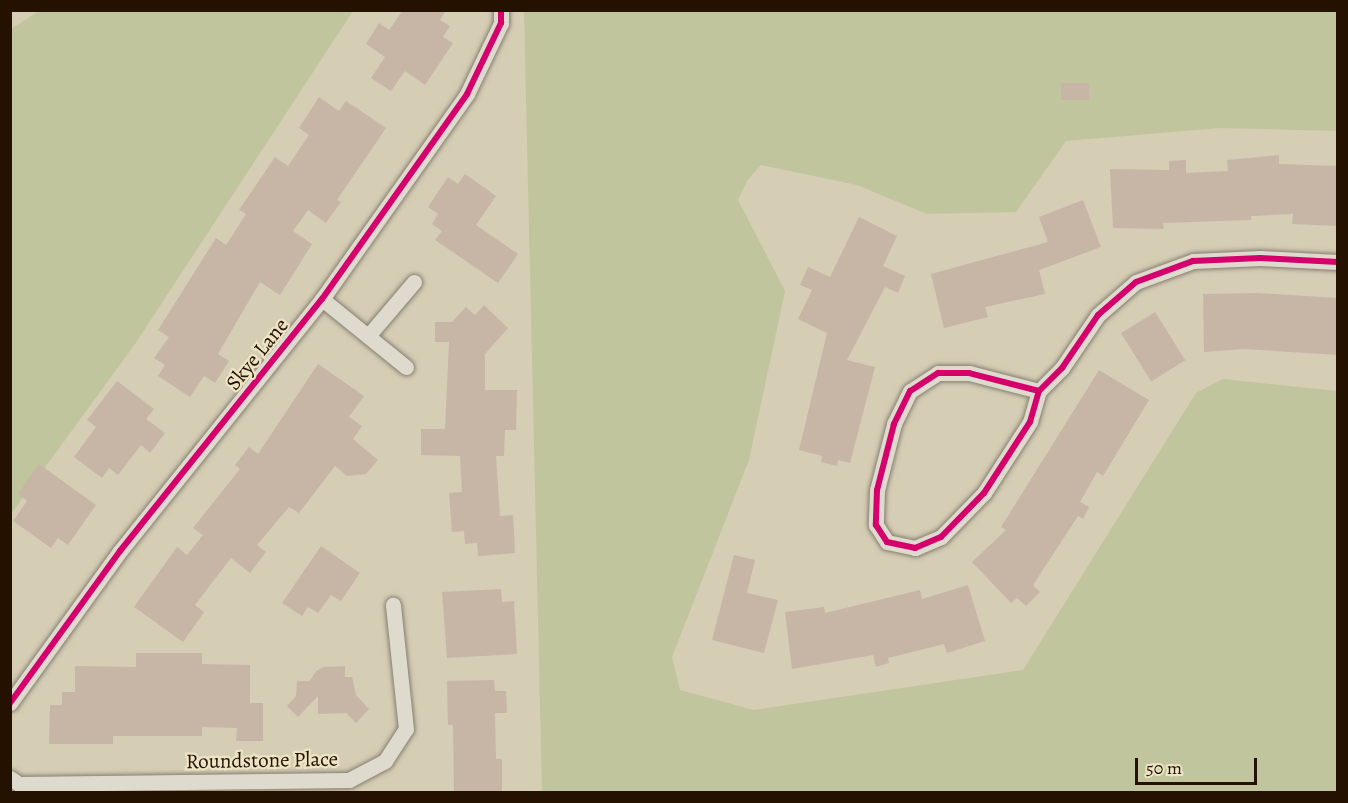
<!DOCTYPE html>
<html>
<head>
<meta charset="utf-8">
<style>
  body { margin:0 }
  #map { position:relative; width:1348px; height:803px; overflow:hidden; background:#d5cdb4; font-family:Alegreya,serif }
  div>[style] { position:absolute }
  .green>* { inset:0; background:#c0c59d }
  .building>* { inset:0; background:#c7b6a6; transform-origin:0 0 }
  .roads { filter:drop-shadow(0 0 2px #867f70) drop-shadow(0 0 2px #867f70) }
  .street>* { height:15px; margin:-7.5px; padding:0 7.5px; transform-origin:7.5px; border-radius:7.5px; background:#dedbce }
  .cycleway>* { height:6px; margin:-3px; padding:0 3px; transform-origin:3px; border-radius:3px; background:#d6006c }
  span { translate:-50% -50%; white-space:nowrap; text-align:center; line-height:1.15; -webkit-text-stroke:4.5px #ede4c5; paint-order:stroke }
  .street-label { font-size:21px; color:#241100 }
  .frame { position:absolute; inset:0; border:12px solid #241100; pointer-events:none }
  .scale { position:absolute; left:1135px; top:758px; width:122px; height:27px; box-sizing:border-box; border:3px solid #241100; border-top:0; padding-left:8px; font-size:18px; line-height:21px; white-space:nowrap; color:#241100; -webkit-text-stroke:4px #ede4c5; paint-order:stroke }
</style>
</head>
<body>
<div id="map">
  <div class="green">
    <div style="clip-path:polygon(39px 11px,353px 11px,135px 344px,11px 514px,11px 29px)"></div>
    <div style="clip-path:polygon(524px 11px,1337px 11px,1337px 131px,1220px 128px,1066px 141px,1016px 212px,927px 214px,857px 185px,761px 165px,747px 181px,738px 200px,785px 291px,749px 460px,672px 657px,680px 690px,754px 710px,1023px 670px,1196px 393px,1223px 379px,1337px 391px,1337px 792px,542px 792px)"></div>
  </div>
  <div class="building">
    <div style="clip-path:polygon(403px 10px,446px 10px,440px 20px,450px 26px,443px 37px,453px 43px,425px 85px,405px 71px,391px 91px,371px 78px,385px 57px,366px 44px,379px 23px,389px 30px)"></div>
    <div style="left:1061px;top:83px;width:28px;height:17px"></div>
    <div style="clip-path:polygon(319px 97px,339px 111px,346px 101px,386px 128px,337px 200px,341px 202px,326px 223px,308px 210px,293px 231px,312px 244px,294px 273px,280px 295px,260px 282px,218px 354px,229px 361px,215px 383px,204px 376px,190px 397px,158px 376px,165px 365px,154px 358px,169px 337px,158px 330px,216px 238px,226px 245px,246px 214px,239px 210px,275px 157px,288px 166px,309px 135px,299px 128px)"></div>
    <div style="clip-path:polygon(1279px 155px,1279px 164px,1338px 166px,1338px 226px,1292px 224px,1293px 214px,1251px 216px,1251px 220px,1163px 223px,1164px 229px,1113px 228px,1110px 169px,1169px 170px,1169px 161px,1186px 160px,1186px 173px,1228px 171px,1227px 160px)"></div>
    <div style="clip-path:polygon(465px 174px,496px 196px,476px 225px,518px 254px,498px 283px,435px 240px,442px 231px,432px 224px,438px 214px,428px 207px,448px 177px,458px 184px)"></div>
    <div style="clip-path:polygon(1083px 200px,1101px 247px,1039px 270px,1045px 294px,985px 307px,988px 317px,944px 328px,931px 274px,1048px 242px,1039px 217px)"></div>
    <div style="clip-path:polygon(859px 217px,897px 236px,883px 266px,905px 276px,898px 293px,885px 287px,847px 360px,875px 367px,850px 463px,838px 460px,837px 466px,821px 462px,822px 456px,799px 450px,827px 333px,798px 319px,812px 290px,800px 285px,808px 267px,830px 277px)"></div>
    <div style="clip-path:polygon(1258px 293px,1338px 298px,1338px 355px,1244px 349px,1204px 352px,1203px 294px)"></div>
    <div style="clip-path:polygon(484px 305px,508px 328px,485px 354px,485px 390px,517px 390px,516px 430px,505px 430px,504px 456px,496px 456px,500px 516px,513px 515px,515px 553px,478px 556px,477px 543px,465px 544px,464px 531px,452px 532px,449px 493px,462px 492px,460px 456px,421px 455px,421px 429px,445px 429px,449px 342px,435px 342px,435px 322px,452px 322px,466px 307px,475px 315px)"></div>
    <div style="left:1155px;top:312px;width:57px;height:40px;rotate:58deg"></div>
    <div style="clip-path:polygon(318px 364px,364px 396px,349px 417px,362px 426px,353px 439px,378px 460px,366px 474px,347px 476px,335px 466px,299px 513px,289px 507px,257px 545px,266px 552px,250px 573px,231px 558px,195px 605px,204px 612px,183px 642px,134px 607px,177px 547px,187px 555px,203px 535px,193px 528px,240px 469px,235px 465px,249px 447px,258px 454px)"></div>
    <div style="clip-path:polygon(1099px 370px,1149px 400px,1103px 476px,1097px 472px,1080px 502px,1089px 507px,1083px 519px,1078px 516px,1033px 585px,1040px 592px,1026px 606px,1017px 598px,1011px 603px,972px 562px,1006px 530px,1001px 527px)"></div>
    <div style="clip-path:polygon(117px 381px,154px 409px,146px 419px,165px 433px,150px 453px,141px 445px,118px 475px,109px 468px,102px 478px,74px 457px,96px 427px,87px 420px)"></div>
    <div style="clip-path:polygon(39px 464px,96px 505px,68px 545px,58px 538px,51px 548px,13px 521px,27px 501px,18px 494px)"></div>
    <div style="clip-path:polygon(321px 546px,360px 573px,341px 601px,331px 595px,318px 613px,308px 607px,302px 616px,282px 603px)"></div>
    <div style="clip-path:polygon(734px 555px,755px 560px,747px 593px,778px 600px,764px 653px,712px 640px)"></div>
    <div style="clip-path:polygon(968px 585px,985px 641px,947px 653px,944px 644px,888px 658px,889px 663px,876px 667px,873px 655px,792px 669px,785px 612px,824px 607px,825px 613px,920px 590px,922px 599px)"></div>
    <div style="clip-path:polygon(501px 589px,502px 602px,514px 601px,517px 654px,447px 658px,442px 592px)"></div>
    <div style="clip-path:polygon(136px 653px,202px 653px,202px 664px,250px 665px,250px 703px,263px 703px,263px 741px,236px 741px,237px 728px,202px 727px,202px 736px,113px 736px,113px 744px,49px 744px,50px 705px,62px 705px,62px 692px,75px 692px,75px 666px,136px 667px)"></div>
    <div style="clip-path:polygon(345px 666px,345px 677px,352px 677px,356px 695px,369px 709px,356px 723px,346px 713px,318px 714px,318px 696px,298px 717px,287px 706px,296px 696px,297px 681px,310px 681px,316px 671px,324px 667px)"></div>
    <div style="clip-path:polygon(494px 680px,495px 691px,506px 691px,507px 713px,495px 713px,496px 759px,502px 759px,502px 792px,454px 792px,453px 725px,448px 725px,447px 681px)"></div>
  </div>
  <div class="roads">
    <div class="street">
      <div style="left:322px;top:299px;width:108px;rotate:39deg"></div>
      <div style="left:368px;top:336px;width:71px;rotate:-49.6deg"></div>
      <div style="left:1039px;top:391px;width:72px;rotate:-165.6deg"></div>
      <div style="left:969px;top:373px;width:31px;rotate:180deg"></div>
      <div style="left:938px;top:373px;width:33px;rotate:147deg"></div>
      <div style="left:910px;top:391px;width:37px;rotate:116deg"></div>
      <div style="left:894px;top:424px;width:68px;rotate:104.4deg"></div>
      <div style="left:877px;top:490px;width:35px;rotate:92deg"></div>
      <div style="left:876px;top:525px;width:20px;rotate:57deg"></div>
      <div style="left:887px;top:542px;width:29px;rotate:12deg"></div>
      <div style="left:915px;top:548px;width:28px;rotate:-23deg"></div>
      <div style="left:941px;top:537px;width:62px;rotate:-45.7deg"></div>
      <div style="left:984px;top:493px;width:85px;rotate:-57.1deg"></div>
      <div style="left:1030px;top:422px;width:32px;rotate:-74deg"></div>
      <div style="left:1039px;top:391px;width:33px;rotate:-45deg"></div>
      <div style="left:1062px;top:368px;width:64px;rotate:-55.8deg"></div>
      <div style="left:1098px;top:315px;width:50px;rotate:-41deg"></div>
      <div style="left:1136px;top:282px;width:61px;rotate:-20.2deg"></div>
      <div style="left:1193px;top:261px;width:67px;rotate:-2.6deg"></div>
      <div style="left:1260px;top:258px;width:78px;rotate:2.9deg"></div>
      <div style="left:10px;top:703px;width:188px;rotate:-54.1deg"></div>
      <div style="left:120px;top:551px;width:323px;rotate:-51.3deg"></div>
      <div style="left:322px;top:299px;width:251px;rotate:-54.7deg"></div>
      <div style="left:467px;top:94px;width:79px;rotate:-64.4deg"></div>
      <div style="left:501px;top:23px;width:13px;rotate:-90deg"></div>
      <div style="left:10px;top:778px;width:11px;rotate:34deg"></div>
      <div style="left:19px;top:784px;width:330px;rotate:-0.7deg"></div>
      <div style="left:349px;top:780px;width:41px;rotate:-27.8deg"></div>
      <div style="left:385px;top:761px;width:38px;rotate:-57deg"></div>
      <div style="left:406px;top:729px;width:125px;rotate:-96deg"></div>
    </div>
  </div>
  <div class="cycleway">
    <div style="left:1039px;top:391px;width:72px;rotate:-165.6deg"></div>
    <div style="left:969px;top:373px;width:31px;rotate:180deg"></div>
    <div style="left:938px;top:373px;width:33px;rotate:147deg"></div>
    <div style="left:910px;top:391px;width:37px;rotate:116deg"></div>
    <div style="left:894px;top:424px;width:68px;rotate:104.4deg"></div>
    <div style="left:877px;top:490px;width:35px;rotate:92deg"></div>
    <div style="left:876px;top:525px;width:20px;rotate:57deg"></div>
    <div style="left:887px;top:542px;width:29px;rotate:12deg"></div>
    <div style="left:915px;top:548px;width:28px;rotate:-23deg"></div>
    <div style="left:941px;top:537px;width:62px;rotate:-45.7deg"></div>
    <div style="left:984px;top:493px;width:85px;rotate:-57.1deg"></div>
    <div style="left:1030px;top:422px;width:32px;rotate:-74deg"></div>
    <div style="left:1039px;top:391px;width:33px;rotate:-45deg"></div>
    <div style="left:1062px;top:368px;width:64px;rotate:-55.8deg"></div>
    <div style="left:1098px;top:315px;width:50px;rotate:-41deg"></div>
    <div style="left:1136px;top:282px;width:61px;rotate:-20.2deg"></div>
    <div style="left:1193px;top:261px;width:67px;rotate:-2.6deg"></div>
    <div style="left:1260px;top:258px;width:78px;rotate:2.9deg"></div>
    <div style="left:10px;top:703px;width:188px;rotate:-54.1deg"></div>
    <div style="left:120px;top:551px;width:323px;rotate:-51.3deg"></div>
    <div style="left:322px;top:299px;width:251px;rotate:-54.7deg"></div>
    <div style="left:467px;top:94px;width:79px;rotate:-64.4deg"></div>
    <div style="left:501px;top:23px;width:13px;rotate:-90deg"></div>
  </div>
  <div class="street-label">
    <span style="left:257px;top:354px;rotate:-51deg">Skye Lane</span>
    <span style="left:262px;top:760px;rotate:-1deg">Roundstone Place</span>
  </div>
  <div class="frame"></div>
  <div class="scale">50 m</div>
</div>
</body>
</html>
